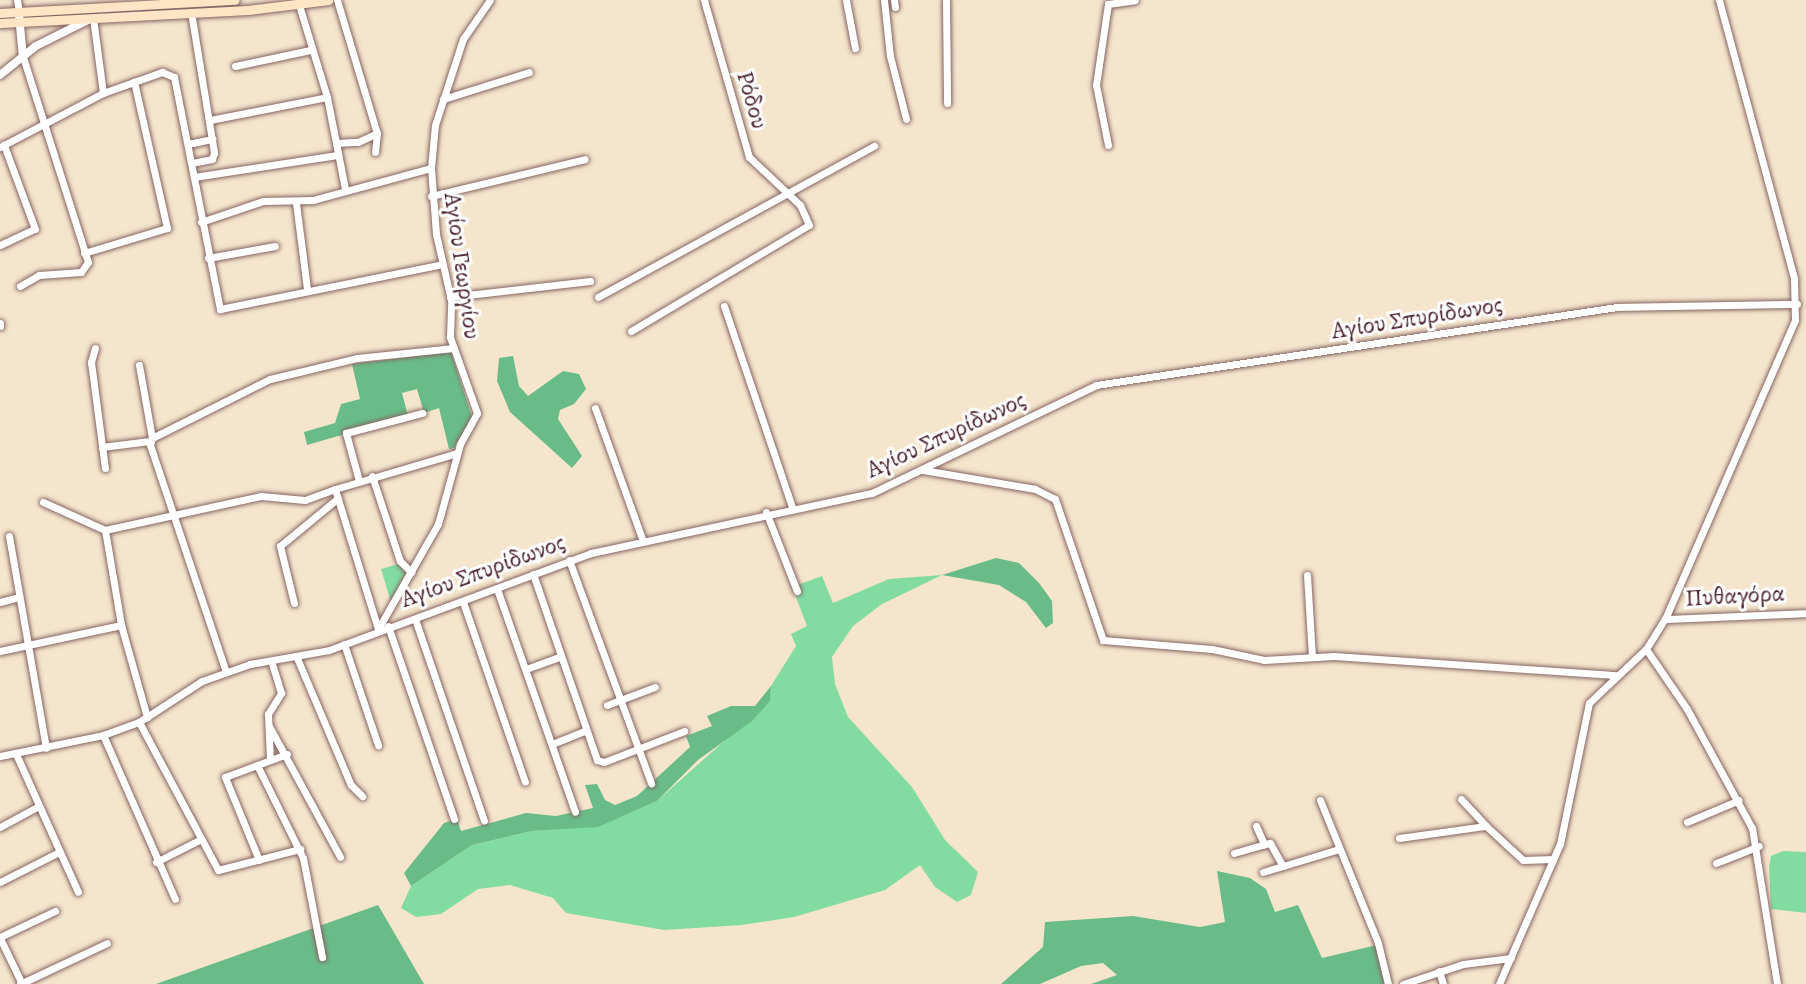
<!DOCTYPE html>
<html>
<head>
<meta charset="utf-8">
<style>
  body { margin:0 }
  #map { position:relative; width:1806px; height:984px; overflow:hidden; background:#f5e5cc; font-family:Alegreya,serif }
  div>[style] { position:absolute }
  .green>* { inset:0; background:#82dca2 }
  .forest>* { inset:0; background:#69bc88 }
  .roads { filter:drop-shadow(0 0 2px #866463) drop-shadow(0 0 2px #866463) }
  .minor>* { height:7px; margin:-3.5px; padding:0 3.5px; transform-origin:3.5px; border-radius:3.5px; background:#fff }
  .tertiary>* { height:8px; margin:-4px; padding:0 4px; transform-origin:4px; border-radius:4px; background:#fff }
  .secondary>* { height:9px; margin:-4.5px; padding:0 4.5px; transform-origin:4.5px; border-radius:4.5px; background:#fee5c5 }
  span { translate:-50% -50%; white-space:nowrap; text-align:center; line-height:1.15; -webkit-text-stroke:6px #fff; paint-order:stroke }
  .street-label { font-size:24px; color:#4a1f2b }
</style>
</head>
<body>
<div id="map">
  <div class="green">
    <div style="clip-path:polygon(398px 564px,406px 573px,391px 602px,381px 569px)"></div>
    <div style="clip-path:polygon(942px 575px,882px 604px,853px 626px,832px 657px,835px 684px,848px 717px,912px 787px,945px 840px,978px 872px,971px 895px,957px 902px,935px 887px,920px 865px,885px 890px,794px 917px,742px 925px,664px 930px,566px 913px,553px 898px,510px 885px,478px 889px,441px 914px,416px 917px,401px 908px,411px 886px,472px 845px,532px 831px,598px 826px,657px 801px,769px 701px,771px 686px,796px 646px,791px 634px,807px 626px,792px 587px,822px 576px,833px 603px,889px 579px)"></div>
    <div style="clip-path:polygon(1783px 851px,1806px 852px,1806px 913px,1771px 909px,1769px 867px,1771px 856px)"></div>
  </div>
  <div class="forest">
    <div style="clip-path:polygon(451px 352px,472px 417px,454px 448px,449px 449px,439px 408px,424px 413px,417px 389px,402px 393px,408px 416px,307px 445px,304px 432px,335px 423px,341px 404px,360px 399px,352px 364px)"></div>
    <div style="clip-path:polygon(513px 356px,519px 386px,528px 396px,563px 371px,579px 374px,586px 389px,574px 404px,560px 410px,558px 419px,582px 456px,572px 468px,510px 412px,497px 381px,499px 358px)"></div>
    <div style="clip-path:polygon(996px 558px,1019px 563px,1039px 583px,1052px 601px,1053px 623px,1046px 628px,1026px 602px,999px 585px,942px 575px)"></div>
    <div style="clip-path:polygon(771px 686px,770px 701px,752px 721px,698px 760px,657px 801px,598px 827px,532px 831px,472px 845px,411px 886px,404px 873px,444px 823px,457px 819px,461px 831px,526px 813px,556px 816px,593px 808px,585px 785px,597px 784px,605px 800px,615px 805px,637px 796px,690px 747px,686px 736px,712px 726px,707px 716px,731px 706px,755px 706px)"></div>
    <div style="clip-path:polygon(1217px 871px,1250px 878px,1266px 889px,1275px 912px,1298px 905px,1322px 958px,1377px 945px,1385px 984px,1091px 984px,1117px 975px,1103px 963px,1081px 966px,1040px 984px,1001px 984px,1043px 947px,1045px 922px,1133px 916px,1200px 927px,1225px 922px)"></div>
    <div style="clip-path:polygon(378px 905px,424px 984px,156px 984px)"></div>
  </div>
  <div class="roads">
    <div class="minor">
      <div style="left:17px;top:0;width:11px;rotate:80deg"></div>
      <div style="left:337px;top:0;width:139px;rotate:73.3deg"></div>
      <div style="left:377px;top:133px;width:19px;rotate:96deg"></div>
      <div style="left:846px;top:0;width:49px;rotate:79.4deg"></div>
      <div style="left:884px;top:0;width:56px;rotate:83.9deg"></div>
      <div style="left:890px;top:56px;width:65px;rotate:75.7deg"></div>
      <div style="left:894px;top:0;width:7px;rotate:82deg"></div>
      <div style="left:946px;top:0;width:103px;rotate:89.4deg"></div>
      <div style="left:299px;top:5px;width:96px;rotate:73.1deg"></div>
      <div style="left:327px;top:97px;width:94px;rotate:78.9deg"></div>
      <div style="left:191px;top:12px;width:143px;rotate:80.7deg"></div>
      <div style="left:214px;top:153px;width:6px;rotate:108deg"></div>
      <div style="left:212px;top:159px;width:20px;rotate:169deg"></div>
      <div style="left:235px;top:66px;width:77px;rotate:-12deg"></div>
      <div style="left:103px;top:93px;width:63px;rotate:-19.6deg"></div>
      <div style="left:162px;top:72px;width:13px;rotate:23deg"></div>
      <div style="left:174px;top:77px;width:237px;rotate:78.8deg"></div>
      <div style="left:220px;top:309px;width:227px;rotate:-11.4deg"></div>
      <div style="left:443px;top:99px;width:90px;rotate:-17.4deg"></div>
      <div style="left:210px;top:120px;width:119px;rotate:-11.1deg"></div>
      <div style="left:336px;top:143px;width:22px;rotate:-3deg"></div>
      <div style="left:358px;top:142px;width:21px;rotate:-25deg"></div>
      <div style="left:188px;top:144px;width:25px;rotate:-12deg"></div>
      <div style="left:1108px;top:145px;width:61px;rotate:-101.3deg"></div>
      <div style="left:1096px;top:85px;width:82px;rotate:-81.6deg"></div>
      <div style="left:1108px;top:4px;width:27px;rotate:-8deg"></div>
      <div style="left:0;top:147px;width:116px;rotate:-27.7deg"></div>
      <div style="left:103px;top:93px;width:76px;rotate:-97.6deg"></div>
      <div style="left:194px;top:177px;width:145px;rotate:-8.7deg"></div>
      <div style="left:431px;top:196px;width:158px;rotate:-13.5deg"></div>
      <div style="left:296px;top:203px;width:87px;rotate:82.7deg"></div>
      <div style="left:201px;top:222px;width:65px;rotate:-18.7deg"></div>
      <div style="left:263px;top:201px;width:50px;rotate:-1.1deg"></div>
      <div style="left:313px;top:200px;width:122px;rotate:-15.2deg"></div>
      <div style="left:0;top:245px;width:38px;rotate:-25deg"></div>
      <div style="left:35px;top:229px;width:90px;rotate:-110.3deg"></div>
      <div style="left:84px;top:253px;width:87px;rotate:-16.8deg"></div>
      <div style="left:167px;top:228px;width:150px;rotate:-102.7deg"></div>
      <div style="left:208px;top:258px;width:68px;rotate:-10.2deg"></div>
      <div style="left:20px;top:286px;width:22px;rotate:-30deg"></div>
      <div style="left:39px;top:275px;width:42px;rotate:-4.1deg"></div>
      <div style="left:81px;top:272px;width:12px;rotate:-55deg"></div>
      <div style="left:88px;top:262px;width:215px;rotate:-107.6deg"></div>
      <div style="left:450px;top:297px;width:141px;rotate:-6.5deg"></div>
      <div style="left:598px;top:297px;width:315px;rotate:-28.7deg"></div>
      <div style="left:724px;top:306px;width:212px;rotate:71.3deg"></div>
      <div style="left:0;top:323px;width:3px;rotate:90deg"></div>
      <div style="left:631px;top:331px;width:207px;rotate:-30.8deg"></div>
      <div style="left:809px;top:225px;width:22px;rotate:-114deg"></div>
      <div style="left:800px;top:205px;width:70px;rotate:-136.7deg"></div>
      <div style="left:749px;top:157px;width:163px;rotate:-106deg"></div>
      <div style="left:95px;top:348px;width:15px;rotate:106deg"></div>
      <div style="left:91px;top:362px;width:107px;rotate:82.5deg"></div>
      <div style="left:139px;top:365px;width:74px;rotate:79.9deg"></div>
      <div style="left:595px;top:408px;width:141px;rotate:70.2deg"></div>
      <div style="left:102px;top:447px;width:48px;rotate:-7.1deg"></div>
      <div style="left:923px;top:470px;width:114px;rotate:9.6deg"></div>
      <div style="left:1035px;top:489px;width:22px;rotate:27deg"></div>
      <div style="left:1055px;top:499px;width:149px;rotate:71.2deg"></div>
      <div style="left:1103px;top:640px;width:109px;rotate:4.7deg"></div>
      <div style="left:1212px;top:649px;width:53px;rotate:11.9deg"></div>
      <div style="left:1264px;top:660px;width:70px;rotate:-3.3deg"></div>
      <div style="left:1334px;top:656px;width:282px;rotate:3.9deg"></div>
      <div style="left:372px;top:476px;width:89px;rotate:71.8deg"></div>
      <div style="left:400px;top:561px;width:16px;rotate:45deg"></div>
      <div style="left:359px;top:481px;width:50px;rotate:-105.2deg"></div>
      <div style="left:346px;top:433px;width:79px;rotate:-14.7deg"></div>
      <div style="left:43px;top:502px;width:68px;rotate:24.3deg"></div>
      <div style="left:105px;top:530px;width:160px;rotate:-12.3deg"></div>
      <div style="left:261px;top:496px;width:44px;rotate:5.2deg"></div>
      <div style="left:305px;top:500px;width:32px;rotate:-20deg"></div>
      <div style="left:766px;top:512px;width:85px;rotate:68.6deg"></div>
      <div style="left:105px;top:530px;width:96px;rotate:80.4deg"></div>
      <div style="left:121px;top:625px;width:96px;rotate:74.2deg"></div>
      <div style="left:9px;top:536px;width:215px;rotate:80.1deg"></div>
      <div style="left:569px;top:560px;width:238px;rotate:69.8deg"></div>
      <div style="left:533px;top:574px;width:197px;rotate:71deg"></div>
      <div style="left:597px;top:760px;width:7px;rotate:16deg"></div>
      <div style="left:604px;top:762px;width:86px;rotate:-21.2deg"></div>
      <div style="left:1307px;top:575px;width:82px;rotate:86.5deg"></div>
      <div style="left:497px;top:589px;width:236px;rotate:70.7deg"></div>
      <div style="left:0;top:602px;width:20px;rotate:-15deg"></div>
      <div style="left:463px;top:602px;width:190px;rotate:71deg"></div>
      <div style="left:294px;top:603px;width:59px;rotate:-103.8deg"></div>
      <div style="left:280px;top:546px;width:75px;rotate:-39.6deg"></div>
      <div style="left:415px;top:619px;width:213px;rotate:71.1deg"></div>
      <div style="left:1665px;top:619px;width:141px;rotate:-2.4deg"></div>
      <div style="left:388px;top:626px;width:204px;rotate:71.1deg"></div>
      <div style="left:378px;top:629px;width:121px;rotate:-60.3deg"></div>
      <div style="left:438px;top:524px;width:83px;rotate:-74.6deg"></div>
      <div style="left:460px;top:444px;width:35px;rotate:-61deg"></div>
      <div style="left:477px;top:413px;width:81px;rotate:-109.6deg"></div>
      <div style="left:450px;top:337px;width:37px;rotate:-88deg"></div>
      <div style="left:451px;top:300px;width:68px;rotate:-102.8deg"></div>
      <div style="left:436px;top:234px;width:66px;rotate:-94.3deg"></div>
      <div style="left:431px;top:168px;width:43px;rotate:-84.7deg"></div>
      <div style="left:435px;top:125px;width:90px;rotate:-72deg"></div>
      <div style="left:463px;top:39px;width:47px;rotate:-55.3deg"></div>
      <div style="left:378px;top:629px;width:146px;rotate:-107.1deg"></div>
      <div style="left:335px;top:489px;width:127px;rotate:-16.4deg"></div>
      <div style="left:344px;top:644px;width:107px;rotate:71.4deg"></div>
      <div style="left:1646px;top:649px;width:73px;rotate:55.7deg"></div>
      <div style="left:1687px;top:709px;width:136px;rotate:61.4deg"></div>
      <div style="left:1752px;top:828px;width:158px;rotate:80.9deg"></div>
      <div style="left:0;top:651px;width:124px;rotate:-12.1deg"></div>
      <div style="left:297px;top:658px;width:138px;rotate:67deg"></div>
      <div style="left:351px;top:785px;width:16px;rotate:45deg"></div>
      <div style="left:526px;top:669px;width:37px;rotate:-20deg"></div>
      <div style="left:226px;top:672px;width:239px;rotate:-108.5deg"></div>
      <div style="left:150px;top:445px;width:7px;rotate:-74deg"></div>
      <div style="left:152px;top:438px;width:132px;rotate:-26.6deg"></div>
      <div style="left:270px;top:379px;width:89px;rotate:-13.6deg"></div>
      <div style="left:357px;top:358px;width:97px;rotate:-5.9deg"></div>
      <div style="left:607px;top:705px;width:51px;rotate:-20.6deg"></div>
      <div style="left:139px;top:722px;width:168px;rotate:61.9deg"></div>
      <div style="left:218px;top:870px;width:85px;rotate:-14.4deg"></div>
      <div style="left:269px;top:726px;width:149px;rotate:61.5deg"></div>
      <div style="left:103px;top:735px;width:179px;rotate:66.3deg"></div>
      <div style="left:552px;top:744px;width:37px;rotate:-22deg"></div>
      <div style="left:16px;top:754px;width:151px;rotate:65.8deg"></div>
      <div style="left:0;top:756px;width:105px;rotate:-11.5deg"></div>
      <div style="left:103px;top:735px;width:38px;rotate:-20deg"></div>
      <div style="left:139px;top:722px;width:75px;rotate:-33.1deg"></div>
      <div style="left:202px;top:681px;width:51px;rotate:-19.5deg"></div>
      <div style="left:250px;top:664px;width:80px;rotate:-10deg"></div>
      <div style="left:329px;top:650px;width:279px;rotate:-20.3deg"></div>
      <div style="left:591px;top:553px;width:287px;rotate:-12.1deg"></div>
      <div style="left:872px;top:493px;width:249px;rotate:-25.7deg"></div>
      <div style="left:1096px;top:385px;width:527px;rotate:-8.51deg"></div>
      <div style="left:1617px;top:307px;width:180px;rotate:-1deg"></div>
      <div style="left:270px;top:760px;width:46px;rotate:-92.5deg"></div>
      <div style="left:268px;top:714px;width:25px;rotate:-58deg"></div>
      <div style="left:281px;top:693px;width:34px;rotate:-107deg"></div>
      <div style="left:257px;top:765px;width:104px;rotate:63.7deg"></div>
      <div style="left:303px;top:858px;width:101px;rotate:79.1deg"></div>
      <div style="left:1461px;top:799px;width:37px;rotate:47deg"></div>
      <div style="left:1320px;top:800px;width:154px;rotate:67.9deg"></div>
      <div style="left:1378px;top:943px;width:42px;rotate:76.3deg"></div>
      <div style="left:1687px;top:822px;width:56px;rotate:-22.9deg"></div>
      <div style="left:1256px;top:826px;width:20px;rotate:66deg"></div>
      <div style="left:0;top:827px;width:42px;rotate:-28.4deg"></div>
      <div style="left:1399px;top:838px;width:88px;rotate:-7.9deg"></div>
      <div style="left:1486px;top:826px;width:50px;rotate:42.6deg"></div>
      <div style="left:1523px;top:860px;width:30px;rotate:-2deg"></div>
      <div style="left:1234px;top:853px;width:37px;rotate:-16deg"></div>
      <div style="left:1270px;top:843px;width:26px;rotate:61deg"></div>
      <div style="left:1283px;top:866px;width:59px;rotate:-16.9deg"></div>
      <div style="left:259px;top:860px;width:90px;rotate:-112.3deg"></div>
      <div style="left:225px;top:777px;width:66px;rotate:-20.4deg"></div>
      <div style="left:156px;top:862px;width:51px;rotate:-27.1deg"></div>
      <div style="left:1716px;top:863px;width:46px;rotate:-21.6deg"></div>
      <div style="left:1263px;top:872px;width:21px;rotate:-17deg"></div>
      <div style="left:0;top:882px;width:66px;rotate:-27deg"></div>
      <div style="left:0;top:937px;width:61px;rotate:-25.3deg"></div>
      <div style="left:0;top:938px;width:51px;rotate:64.4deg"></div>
      <div style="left:1439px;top:971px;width:14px;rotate:73deg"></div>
      <div style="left:20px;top:984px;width:96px;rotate:-25.2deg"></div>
      <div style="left:1403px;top:984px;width:63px;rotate:-18.4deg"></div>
      <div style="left:1463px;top:964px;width:48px;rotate:-7.1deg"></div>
      <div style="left:1499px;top:984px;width:153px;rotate:-66.5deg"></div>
      <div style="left:1560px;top:844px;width:144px;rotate:-78.4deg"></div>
      <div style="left:1589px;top:703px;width:79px;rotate:-43.5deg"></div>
      <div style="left:1646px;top:649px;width:36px;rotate:-58deg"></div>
      <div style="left:1665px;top:619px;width:326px;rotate:-66.5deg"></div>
      <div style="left:1795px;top:320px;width:42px;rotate:-91.4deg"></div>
      <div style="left:1794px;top:278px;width:288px;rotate:-105.1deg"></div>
    </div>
    <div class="tertiary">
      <div style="left:19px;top:15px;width:42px;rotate:84.6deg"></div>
      <div style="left:0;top:75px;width:46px;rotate:-38.9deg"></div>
      <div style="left:36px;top:46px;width:60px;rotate:-26.6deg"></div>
    </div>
    <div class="secondary">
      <div style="left:0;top:13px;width:235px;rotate:-3.2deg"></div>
      <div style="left:0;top:23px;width:248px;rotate:-3deg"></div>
      <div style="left:248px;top:10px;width:81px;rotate:-7.1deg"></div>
    </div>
  </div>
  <div class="street-label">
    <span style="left:752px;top:100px;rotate:74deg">Ρόδου</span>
    <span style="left:462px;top:266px;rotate:82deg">Αγίου Γεωργίου</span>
    <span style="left:1417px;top:318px;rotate:-9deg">Αγίου Σπυρίδωνος</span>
    <span style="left:946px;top:435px;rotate:-25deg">Αγίου Σπυρίδωνος</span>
    <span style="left:483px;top:571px;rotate:-20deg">Αγίου Σπυρίδωνος</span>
    <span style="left:1735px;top:596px;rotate:-3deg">Πυθαγόρα</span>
  </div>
</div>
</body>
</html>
